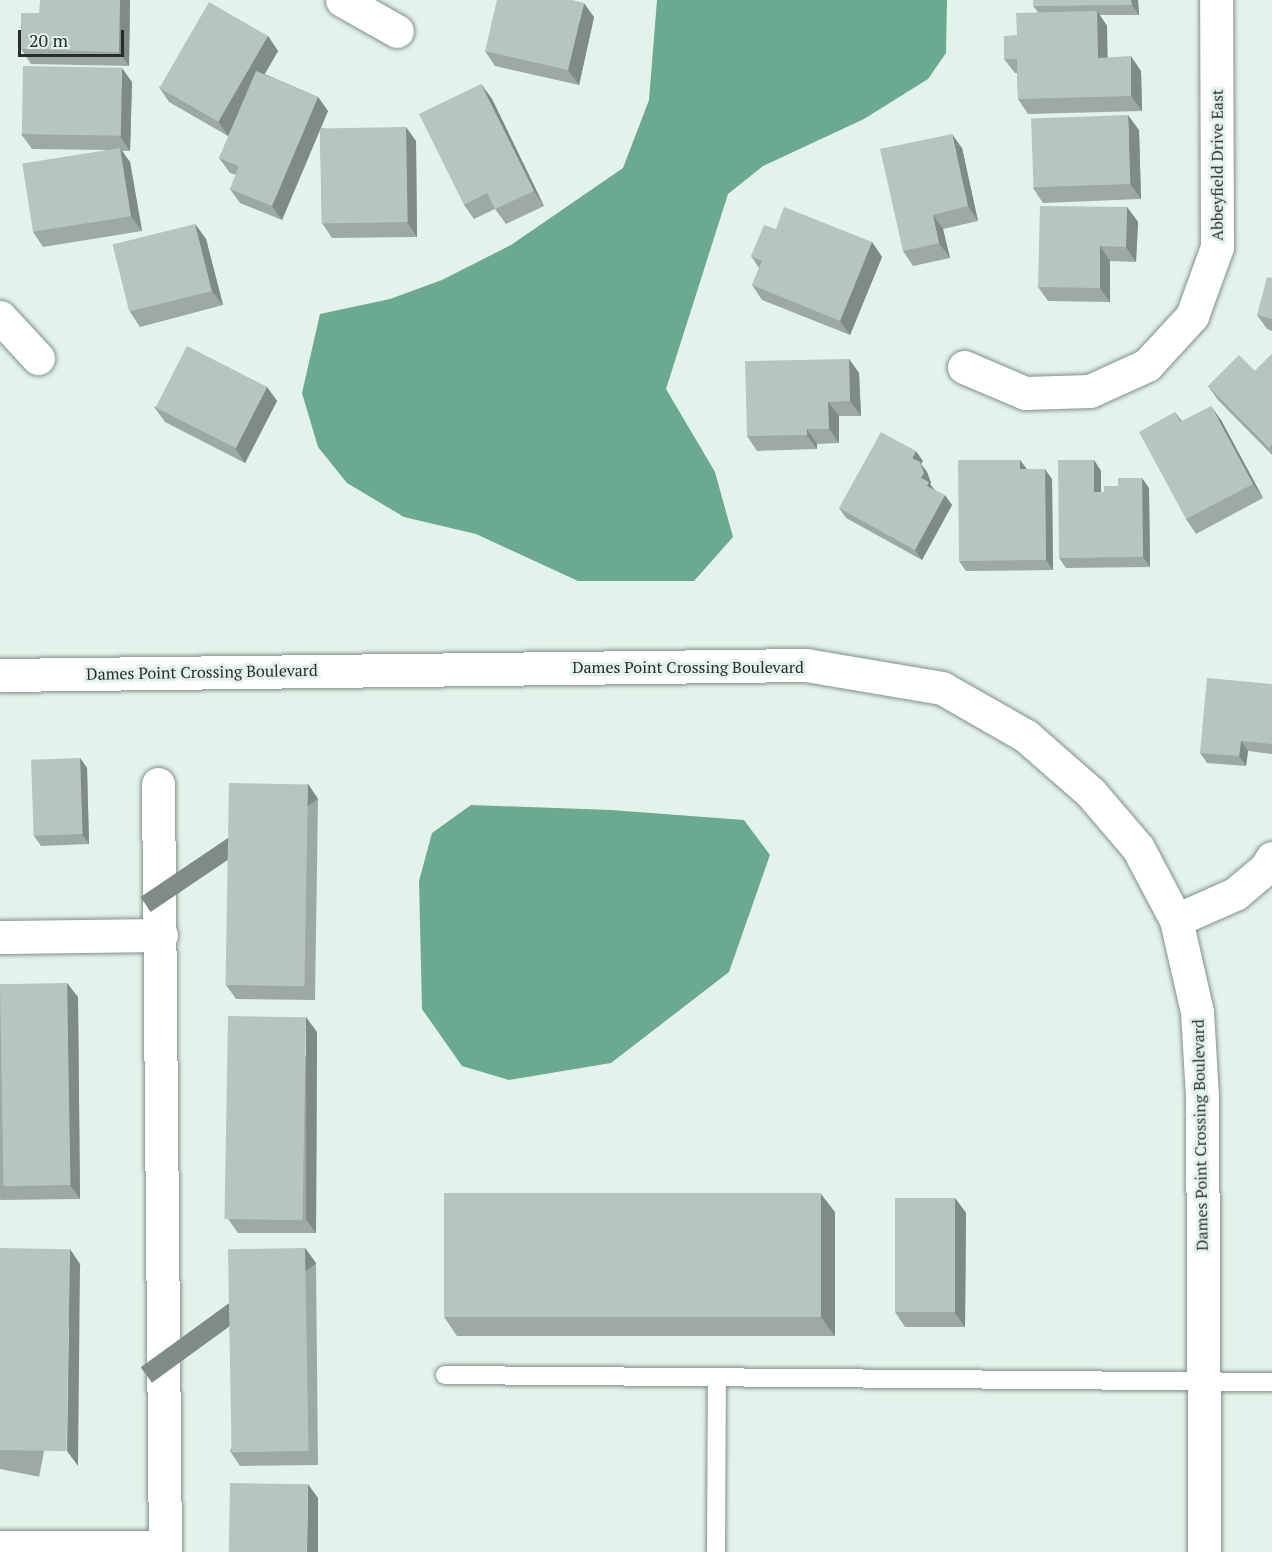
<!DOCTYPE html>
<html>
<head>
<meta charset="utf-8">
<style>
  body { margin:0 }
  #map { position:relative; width:1272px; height:1552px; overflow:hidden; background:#e3f3eb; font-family:"PT Serif",serif }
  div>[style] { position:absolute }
  .water>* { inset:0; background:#6ba990 }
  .roads { filter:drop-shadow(0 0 2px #819089) drop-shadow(0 0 2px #819089) }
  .service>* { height:18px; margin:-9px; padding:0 9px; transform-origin:9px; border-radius:9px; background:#fff }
  .minor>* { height:33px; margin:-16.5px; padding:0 16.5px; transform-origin:16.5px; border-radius:16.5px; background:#fff }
  .wall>* { inset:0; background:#9daaa4; transform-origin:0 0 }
  .shaded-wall>* { inset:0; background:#7f8b86; transform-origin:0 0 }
  .building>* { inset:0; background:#b6c6bf; transform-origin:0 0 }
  span { translate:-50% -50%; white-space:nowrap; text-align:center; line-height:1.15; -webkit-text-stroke:6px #e3f3eb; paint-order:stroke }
  .street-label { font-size:16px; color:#272d2a }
  .scale { position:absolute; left:18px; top:30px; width:106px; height:27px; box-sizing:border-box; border:3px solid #272d2a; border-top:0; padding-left:8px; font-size:18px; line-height:21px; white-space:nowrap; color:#272d2a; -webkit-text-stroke:4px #e3f3eb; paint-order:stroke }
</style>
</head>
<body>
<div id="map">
  <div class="water">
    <div style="clip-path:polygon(657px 0,947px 0,946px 53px,928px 79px,864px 119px,763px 166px,728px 194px,666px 389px,715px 472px,733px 537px,694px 581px,578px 581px,476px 534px,404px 517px,347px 483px,318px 447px,302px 393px,320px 314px,390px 299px,442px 280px,511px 245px,623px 168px,649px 100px)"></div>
    <div style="clip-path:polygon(471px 805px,611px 810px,744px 820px,770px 855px,729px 972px,611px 1063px,509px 1080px,462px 1066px,422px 1009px,419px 881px,432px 833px)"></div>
  </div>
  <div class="roads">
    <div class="service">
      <div style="left:445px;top:1375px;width:827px;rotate:0.48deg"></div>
      <div style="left:716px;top:1552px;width:175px;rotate:-89.7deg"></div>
    </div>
    <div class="minor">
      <div style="left:342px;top:0;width:63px;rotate:29.4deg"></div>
      <div style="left:0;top:317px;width:56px;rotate:47.2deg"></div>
      <div style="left:964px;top:367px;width:66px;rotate:23.1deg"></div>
      <div style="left:1025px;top:393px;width:65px;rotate:-1.8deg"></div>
      <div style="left:1090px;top:391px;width:63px;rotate:-24.5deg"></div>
      <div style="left:1147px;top:365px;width:67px;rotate:-47.4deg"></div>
      <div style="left:1192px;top:316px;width:73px;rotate:-70.1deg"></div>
      <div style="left:1217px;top:247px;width:247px;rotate:-90.2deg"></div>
      <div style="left:0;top:675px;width:806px;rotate:-0.71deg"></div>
      <div style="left:806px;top:665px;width:138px;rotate:9.6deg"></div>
      <div style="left:942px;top:688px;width:97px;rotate:29.7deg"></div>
      <div style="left:1026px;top:736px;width:86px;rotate:41.2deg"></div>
      <div style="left:1091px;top:793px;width:72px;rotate:49.5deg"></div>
      <div style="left:1138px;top:848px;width:81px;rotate:62.2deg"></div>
      <div style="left:1176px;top:920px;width:94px;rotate:77.1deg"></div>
      <div style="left:1197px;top:1012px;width:83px;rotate:86.6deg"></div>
      <div style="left:1202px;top:1095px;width:457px;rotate:89.7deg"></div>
      <div style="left:158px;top:784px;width:768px;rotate:89.48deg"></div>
      <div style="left:1176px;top:920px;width:64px;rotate:-23.8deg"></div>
      <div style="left:1235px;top:894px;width:39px;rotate:-40deg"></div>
      <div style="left:1265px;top:869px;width:13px;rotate:-58deg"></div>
      <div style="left:0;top:937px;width:161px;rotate:-0.7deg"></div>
      <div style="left:0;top:1547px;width:165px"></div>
    </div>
  </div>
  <div class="wall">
    <div style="clip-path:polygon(130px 0,129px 66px,31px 64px,21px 49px,39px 13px)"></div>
    <div style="clip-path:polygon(1138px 0,1139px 15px,1100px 15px,1107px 26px,1107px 57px,1141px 71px,1142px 111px,1028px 114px,1018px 99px,1017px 73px,1015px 73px,1004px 59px,1017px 35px,1038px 12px,1033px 6px)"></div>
    <div style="clip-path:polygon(594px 17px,579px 85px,495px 66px,485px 51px)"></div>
    <div style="clip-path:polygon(268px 36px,278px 51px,265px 74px,318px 97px,328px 111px,321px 128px,416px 141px,417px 237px,332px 238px,322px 223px,320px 130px,282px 220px,240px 203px,230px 189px,236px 175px,230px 173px,219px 158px,230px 133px,228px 136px,169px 102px,159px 87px)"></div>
    <div style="clip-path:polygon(132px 82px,130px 151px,122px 151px,130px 162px,142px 231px,43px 247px,33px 232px,106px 150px,32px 149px,21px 134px)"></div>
    <div style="clip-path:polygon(481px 84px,492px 99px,544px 206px,506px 224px,495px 209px,474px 219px,464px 205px)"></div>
    <div style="clip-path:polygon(1139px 130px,1141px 199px,1043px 203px,1033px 188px)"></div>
    <div style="clip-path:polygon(962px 148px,978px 221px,943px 229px,950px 258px,913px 266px,903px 251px)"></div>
    <div style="clip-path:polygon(1127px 207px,1138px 222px,1136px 262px,1110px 261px,1110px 302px,1048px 301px,1038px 287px)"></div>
    <div style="clip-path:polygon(195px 224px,206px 239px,223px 305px,140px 327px,130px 312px)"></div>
    <div style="clip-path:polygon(776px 229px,872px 242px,882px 257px,850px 335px,762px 300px,752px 285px,759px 268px,751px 256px)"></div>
    <div style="clip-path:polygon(1272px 278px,1272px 331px,1267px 329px,1257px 315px)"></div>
    <div style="clip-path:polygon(1272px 354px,1272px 455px,1218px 400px,1208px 386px,1255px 371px)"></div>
    <div style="clip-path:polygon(849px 359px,859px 373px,861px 416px,839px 416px,839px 443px,817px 444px,817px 449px,757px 451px,747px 436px)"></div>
    <div style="clip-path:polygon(267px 387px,277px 401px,245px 463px,165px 422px,154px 407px)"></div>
    <div style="clip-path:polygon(1175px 412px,1182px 421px,1221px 420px,1263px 498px,1196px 534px,1186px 519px)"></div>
    <div style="clip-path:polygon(1020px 460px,1027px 469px,1052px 479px,1053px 570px,966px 571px,959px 561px)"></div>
    <div style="clip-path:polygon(1094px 460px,1101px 471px,1101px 492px,1149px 488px,1150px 567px,1066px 568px,1059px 558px)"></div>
    <div style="clip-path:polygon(923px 461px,921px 464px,927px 472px,931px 483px,930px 484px,934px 489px,952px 505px,922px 560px,846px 518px,839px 508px)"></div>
    <div style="clip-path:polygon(1272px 684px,1272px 754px,1248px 751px,1246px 766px,1207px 763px,1200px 753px)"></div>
    <div style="clip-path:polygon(80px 758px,87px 768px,89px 844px,41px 846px,34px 836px)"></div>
    <div style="clip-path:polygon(308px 784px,318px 799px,315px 1000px,236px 999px,226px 985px)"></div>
    <div style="clip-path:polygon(0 984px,78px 997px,80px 1199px,1px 1200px,0 1199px)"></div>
    <div style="clip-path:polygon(317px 1032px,316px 1233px,238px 1233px,228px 1219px)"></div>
    <div style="clip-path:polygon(955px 1198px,966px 1213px,965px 1327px,905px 1327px,895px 1312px)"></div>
    <div style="clip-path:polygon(835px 1212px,835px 1336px,457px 1336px,444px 1317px)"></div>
    <div style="left:0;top:1248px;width:82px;height:217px;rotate:11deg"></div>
    <div style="clip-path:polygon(305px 1248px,316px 1263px,318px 1465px,240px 1466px,230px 1451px)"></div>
  </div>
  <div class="shaded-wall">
    <div style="clip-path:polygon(120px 0,130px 0,129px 66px,119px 52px)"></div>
    <div style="clip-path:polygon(1131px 0,1138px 0,1139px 15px,1132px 5px)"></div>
    <div style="clip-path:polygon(584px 3px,594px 17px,579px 85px,568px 70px)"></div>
    <div style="clip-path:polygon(1097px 11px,1107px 26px,1108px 72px,1098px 58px)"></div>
    <div style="clip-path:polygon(268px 36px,278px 51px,228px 136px,218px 121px)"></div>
    <div style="clip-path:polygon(1131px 56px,1141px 71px,1142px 111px,1131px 96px)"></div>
    <div style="clip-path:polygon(122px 68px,132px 82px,130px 151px,120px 136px)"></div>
    <div style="clip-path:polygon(481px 84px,492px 99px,544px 206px,534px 191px)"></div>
    <div style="clip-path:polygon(318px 97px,328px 111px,282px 220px,272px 206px)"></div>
    <div style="clip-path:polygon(1128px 115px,1139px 130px,1141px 199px,1130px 184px)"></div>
    <div style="clip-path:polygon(406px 127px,416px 141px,417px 237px,407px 222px)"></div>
    <div style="clip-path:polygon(952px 134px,962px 148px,978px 221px,968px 206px)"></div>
    <div style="clip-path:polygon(120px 148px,130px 162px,142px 231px,131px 216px)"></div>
    <div style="clip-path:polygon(1127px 207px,1138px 222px,1136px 262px,1126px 247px)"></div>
    <div style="clip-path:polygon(933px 215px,943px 229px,950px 258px,939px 243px)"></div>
    <div style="clip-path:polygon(195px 224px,206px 239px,223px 305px,212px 291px)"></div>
    <div style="clip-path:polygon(872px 242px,882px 257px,850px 335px,840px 321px)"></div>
    <div style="clip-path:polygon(1100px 246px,1110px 261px,1110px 302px,1100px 288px)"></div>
    <div style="clip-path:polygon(849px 359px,859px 373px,861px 416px,850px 401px)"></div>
    <div style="clip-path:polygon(267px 387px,277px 401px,245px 463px,235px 448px)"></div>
    <div style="clip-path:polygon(828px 402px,839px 416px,839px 443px,829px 429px)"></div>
    <div style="clip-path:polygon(1211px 406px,1221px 420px,1263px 498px,1253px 484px)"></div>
    <div style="clip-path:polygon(807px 429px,817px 444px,817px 449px,807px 435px)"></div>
    <div style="clip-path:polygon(916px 451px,923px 461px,921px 464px,927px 472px,931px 483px,930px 484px,936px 492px,934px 496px,921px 478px,912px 458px)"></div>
    <div style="clip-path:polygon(1020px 460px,1027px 470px,1020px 469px)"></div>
    <div style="clip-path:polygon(1094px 460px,1101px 471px,1101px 502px,1094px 492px)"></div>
    <div style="clip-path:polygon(1045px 469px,1052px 479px,1053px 570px,1046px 560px)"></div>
    <div style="clip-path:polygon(1142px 478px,1149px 488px,1150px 567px,1143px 557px)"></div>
    <div style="clip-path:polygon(945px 495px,952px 505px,922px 560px,915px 550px)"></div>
    <div style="clip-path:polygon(1241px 741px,1248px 751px,1246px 766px,1239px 756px)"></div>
    <div style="clip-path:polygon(80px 758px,87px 768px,89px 844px,82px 834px)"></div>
    <div style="left:308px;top:784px;width:18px;height:202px;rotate:56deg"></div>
    <div style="clip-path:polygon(67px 983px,78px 997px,80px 1199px,70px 1185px)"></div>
    <div style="clip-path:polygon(306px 1017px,317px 1032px,316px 1233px,306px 1219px)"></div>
    <div style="clip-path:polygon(821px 1194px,835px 1212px,835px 1336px,821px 1317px)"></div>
    <div style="clip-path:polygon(955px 1198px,966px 1213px,965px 1327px,954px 1312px)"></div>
    <div style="left:305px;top:1248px;width:19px;height:203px;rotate:54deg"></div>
    <div style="clip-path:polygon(70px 1249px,80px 1264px,78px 1466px,67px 1451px)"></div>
    <div style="clip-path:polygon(308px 1484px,318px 1498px,318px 1552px,307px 1552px)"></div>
  </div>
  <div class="building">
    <div style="clip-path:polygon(40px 0,120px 0,119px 52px,21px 49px,21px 13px,39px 13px)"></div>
    <div style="clip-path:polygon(497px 0,572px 0,584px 3px,568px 70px,485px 51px)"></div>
    <div style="clip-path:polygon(1033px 0,1131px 0,1132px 5px,1033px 6px)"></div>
    <div style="left:209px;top:2px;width:68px;height:99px;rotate:30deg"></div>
    <div style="clip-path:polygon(1097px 11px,1098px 58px,1131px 56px,1131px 96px,1018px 99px,1017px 59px,1004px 59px,1004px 36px,1017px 35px,1016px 13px)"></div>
    <div style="left:23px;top:66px;width:99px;height:68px;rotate:1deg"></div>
    <div style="clip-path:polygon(256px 71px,318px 97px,272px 206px,230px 189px,239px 166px,219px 158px)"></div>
    <div style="clip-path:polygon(481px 84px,534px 191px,495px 209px,487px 193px,464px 205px,419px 114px)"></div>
    <div style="left:1128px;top:115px;width:69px;height:97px;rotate:88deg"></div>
    <div style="left:406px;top:127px;width:95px;height:86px;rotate:89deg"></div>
    <div style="clip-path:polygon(952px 134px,968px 206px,933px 215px,939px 243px,903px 251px,880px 149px)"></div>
    <div style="left:120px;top:148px;width:69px;height:99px;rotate:81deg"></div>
    <div style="clip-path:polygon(1040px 206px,1127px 207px,1126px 247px,1100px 246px,1100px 288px,1038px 287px)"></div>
    <div style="clip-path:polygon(784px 207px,872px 242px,840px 321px,752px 285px,762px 261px,751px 256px,764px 225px,776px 229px)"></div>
    <div style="left:195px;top:224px;width:69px;height:85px;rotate:76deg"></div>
    <div style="clip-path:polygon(1267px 277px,1272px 278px,1272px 319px,1257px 315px)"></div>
    <div style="left:187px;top:346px;width:90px;height:69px;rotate:27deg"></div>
    <div style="clip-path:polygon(1272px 354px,1272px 444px,1269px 448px,1208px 386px,1239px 355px,1255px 371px)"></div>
    <div style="clip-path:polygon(849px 359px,850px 401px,828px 402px,829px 429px,807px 429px,807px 435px,747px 436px,745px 361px)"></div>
    <div style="clip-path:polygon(1211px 406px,1253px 484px,1186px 519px,1139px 432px,1175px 412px,1180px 422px)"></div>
    <div style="clip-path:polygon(881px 432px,916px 451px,912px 458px,920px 462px,924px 473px,921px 478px,929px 482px,927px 486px,945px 495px,915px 550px,839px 508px)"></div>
    <div style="clip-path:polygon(958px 460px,1020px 460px,1020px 469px,1045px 469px,1046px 560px,959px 561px)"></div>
    <div style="clip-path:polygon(1058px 460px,1094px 460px,1094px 492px,1104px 492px,1104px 486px,1118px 486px,1118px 478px,1142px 478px,1143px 557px,1059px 558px)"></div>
    <div style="clip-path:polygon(1207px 678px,1272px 684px,1272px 744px,1241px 741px,1239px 756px,1200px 753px)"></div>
    <div style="left:80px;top:758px;width:76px;height:49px;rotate:88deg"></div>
    <div style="left:229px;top:783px;width:79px;height:202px;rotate:1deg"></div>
    <div style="left:67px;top:983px;width:202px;height:67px;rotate:89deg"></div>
    <div style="left:228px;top:1016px;width:78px;height:203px;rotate:1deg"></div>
    <div style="left:444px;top:1193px;width:377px;height:124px"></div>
    <div style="left:895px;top:1198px;width:60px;height:114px"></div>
    <div style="left:0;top:1248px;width:70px;height:202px;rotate:1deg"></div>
    <div style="left:305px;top:1248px;width:203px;height:77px;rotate:89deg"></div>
    <div style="left:230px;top:1483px;width:78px;height:69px;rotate:1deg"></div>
  </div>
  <div class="street-label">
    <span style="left:1217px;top:165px;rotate:-90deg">Abbeyfield Drive East</span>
    <span style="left:688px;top:667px">Dames Point Crossing Boulevard</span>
    <span style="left:202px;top:672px;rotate:-1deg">Dames Point Crossing Boulevard</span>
    <span style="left:1200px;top:1135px;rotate:-91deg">Dames Point Crossing Boulevard</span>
  </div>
  <div class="scale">20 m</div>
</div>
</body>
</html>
